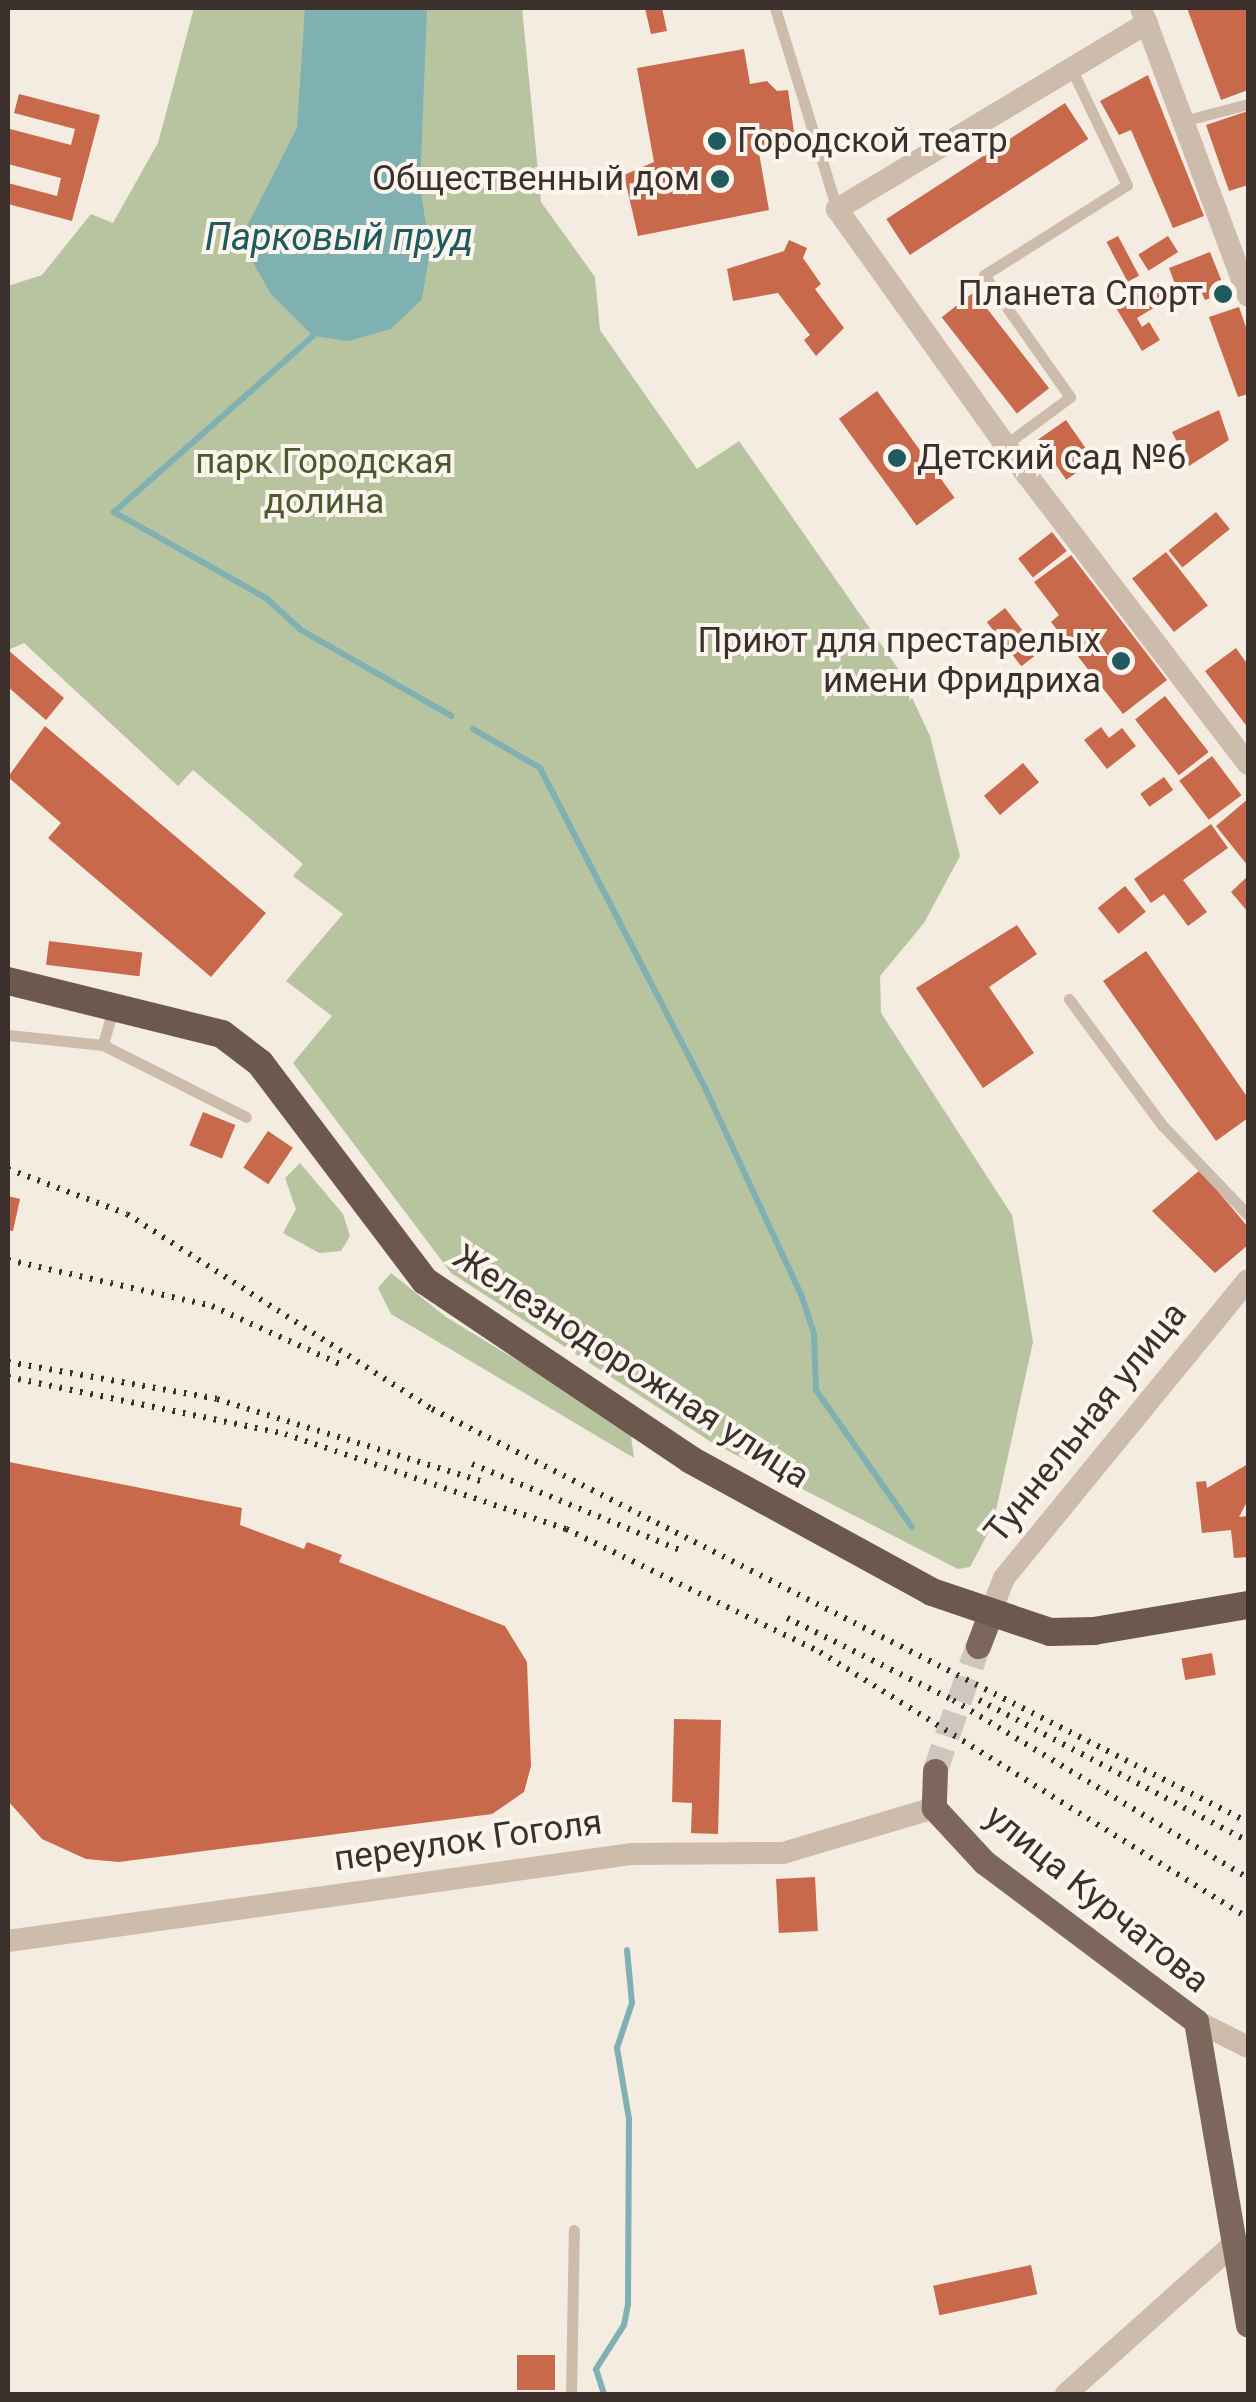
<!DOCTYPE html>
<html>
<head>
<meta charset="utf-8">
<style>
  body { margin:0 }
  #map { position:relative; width:1256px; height:2402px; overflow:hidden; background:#f4ebe1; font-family:Roboto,sans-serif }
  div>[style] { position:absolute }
  .green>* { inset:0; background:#b8c4a0 }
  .water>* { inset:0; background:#7fb0b2 }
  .stream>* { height:6px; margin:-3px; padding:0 3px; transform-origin:3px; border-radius:3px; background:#7fb0b2 }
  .building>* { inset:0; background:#c8694b; transform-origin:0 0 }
  .primary-tunnel>* { height:25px; margin-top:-12.5px; transform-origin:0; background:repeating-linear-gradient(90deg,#cfc6bd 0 25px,transparent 0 37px) }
  .service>* { height:11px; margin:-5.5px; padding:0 5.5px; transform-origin:5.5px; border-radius:5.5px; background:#cdbbac }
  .minor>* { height:22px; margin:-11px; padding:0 11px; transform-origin:11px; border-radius:11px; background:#cdbbac }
  .primary>* { height:25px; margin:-12.5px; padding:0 12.5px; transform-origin:12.5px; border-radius:12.5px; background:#7d675c }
  .trunk>* { height:28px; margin:-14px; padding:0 14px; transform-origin:14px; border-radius:14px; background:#6c584f }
  .rail>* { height:6px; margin-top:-3px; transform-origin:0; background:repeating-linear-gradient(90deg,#3b302b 0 2.5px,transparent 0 10.5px) }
  .dots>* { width:28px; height:28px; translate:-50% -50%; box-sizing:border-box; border:5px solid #fbf5ee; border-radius:50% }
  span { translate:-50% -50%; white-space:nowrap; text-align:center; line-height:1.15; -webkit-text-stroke:8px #fbf5ee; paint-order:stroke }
  .poi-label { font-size:35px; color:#3b302b }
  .left { translate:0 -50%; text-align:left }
  .right { translate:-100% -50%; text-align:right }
  .park-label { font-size:35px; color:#4a5a2e }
  .street-label { font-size:35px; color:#3b302b }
  .water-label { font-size:38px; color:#1f5a5e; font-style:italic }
  .frame { position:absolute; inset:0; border:10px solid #3b302b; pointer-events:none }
</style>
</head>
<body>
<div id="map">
  <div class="green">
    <div style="clip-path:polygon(194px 8px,522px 8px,541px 202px,595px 277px,600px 330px,697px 469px,739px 441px,899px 670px,930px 736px,960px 856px,924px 923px,880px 976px,881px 1013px,1012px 1215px,1033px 1342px,993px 1524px,970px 1567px,958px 1569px,711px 1442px,451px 1273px,293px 1063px,332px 1016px,286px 981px,343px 914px,293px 876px,303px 864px,193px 770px,178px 786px,24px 643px,8px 650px,8px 286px,42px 275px,91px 214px,113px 223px,158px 143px)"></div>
    <div style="clip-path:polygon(300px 1163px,343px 1214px,350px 1236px,341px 1251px,319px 1253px,283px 1233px,296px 1209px,285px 1178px)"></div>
    <div style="clip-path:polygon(391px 1273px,446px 1317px,630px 1429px,634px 1458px,391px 1314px,378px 1288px)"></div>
  </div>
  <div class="water">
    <div style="clip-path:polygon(305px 8px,427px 8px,420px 186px,430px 251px,422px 299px,391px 329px,349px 341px,313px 336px,271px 294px,240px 240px,297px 128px)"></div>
  </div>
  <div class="stream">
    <div style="left:313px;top:336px;width:266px;rotate:138.5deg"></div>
    <div style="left:114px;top:512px;width:175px;rotate:29.5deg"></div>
    <div style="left:266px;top:598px;width:47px;rotate:42.4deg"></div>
    <div style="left:301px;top:630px;width:173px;rotate:29.8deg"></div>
    <div style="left:473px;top:729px;width:78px;rotate:30.2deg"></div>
    <div style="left:540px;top:768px;width:362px;rotate:62.7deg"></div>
    <div style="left:706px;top:1090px;width:228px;rotate:65.1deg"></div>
    <div style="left:802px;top:1297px;width:39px;rotate:72deg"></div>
    <div style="left:814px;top:1334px;width:56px;rotate:88deg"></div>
    <div style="left:816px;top:1390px;width:167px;rotate:55deg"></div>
    <div style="left:604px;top:2394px;width:26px;rotate:-108deg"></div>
    <div style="left:596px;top:2369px;width:52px;rotate:-57.5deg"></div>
    <div style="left:624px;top:2325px;width:21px;rotate:-79deg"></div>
    <div style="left:628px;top:2304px;width:185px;rotate:-89.7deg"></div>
    <div style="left:629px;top:2119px;width:72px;rotate:-99.6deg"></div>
    <div style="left:617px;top:2048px;width:47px;rotate:-71.6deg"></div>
    <div style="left:632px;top:2003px;width:53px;rotate:-95.4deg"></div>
  </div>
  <div class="building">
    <div style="clip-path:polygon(645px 8px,662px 8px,667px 31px,651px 34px)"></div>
    <div style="clip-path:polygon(1187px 8px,1248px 8px,1248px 90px,1221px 100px)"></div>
    <div style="clip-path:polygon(744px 49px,750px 84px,767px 81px,777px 91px,788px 90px,794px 132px,779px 134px,786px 148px,759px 153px,769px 210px,638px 236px,624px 175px,654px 162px,637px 68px)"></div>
    <div style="clip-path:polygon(1148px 75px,1204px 216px,1173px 228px,1131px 130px,1119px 135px,1100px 101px)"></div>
    <div style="clip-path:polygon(19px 94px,100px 115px,72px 221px,8px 204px,8px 183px,57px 196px,61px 178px,8px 164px,10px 129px,71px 145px,75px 129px,14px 113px)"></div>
    <div style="left:1065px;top:103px;width:43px;height:213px;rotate:57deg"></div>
    <div style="clip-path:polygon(1248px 111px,1248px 185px,1229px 191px,1206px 125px)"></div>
    <div style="left:1118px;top:236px;width:45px;height:13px;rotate:62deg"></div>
    <div style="left:1168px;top:236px;width:19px;height:35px;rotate:58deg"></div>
    <div style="clip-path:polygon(789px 240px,807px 248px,803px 258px,821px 284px,815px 289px,844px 328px,816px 356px,804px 340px,810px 335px,778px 293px,733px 301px,727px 269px,784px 251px)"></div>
    <div style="clip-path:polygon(1210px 252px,1226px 292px,1205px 300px,1198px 284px,1178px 292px,1169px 268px)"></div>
    <div style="clip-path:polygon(1155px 284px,1165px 301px,1137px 318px,1142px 327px,1149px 322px,1160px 340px,1142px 351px,1116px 308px)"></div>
    <div style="left:974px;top:292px;width:122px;height:41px;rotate:52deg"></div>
    <div style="clip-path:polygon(1239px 307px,1248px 333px,1248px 394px,1238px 397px,1209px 317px)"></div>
    <div style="left:877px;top:391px;width:132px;height:47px;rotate:54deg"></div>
    <div style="clip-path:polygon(1219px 410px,1229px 440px,1189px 466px,1172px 432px)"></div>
    <div style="left:1066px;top:420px;width:49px;height:34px;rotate:55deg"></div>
    <div style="left:1216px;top:512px;width:22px;height:61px;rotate:51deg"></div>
    <div style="left:1052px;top:532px;width:24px;height:43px;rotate:52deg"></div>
    <div style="left:1166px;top:552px;width:68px;height:43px;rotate:52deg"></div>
    <div style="clip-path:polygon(1071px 555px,1167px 680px,1123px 714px,1051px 622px,1059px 615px,1034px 582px)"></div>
    <div style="left:1005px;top:608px;width:56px;height:23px;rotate:52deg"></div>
    <div style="clip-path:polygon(1236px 648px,1248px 665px,1248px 728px,1205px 671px)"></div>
    <div style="clip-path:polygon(8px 650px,64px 698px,46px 720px,8px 687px)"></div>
    <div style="left:1165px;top:696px;width:71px;height:38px;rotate:52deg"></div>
    <div style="clip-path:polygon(45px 726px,266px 913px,211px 977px,48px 838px,61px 823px,8px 777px)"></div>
    <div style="clip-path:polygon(1101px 727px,1109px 738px,1122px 728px,1136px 746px,1107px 769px,1084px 740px)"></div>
    <div style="left:1212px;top:756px;width:49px;height:41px;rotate:53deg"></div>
    <div style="left:1023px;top:763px;width:25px;height:51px;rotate:50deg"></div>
    <div style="left:1164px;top:777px;width:16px;height:29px;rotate:55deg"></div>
    <div style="clip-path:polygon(1248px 799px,1248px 866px,1216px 826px)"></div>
    <div style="clip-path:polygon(1211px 824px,1228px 848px,1183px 880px,1207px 912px,1188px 926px,1164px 894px,1151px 903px,1134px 879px)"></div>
    <div style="clip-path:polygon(1248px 876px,1248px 912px,1231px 892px)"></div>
    <div style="left:1125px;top:886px;width:33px;height:35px;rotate:51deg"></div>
    <div style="clip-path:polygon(1017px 925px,1037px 954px,989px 987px,1034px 1053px,983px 1088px,916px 988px)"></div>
    <div style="left:49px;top:941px;width:94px;height:24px;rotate:7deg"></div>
    <div style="clip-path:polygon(1146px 951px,1248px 1098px,1248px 1118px,1216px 1141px,1103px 981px)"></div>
    <div style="left:203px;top:1112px;width:35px;height:36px;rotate:22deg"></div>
    <div style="left:268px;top:1131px;width:30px;height:44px;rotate:34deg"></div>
    <div style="clip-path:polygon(1200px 1170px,1248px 1227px,1248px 1245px,1215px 1273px,1152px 1211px)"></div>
    <div style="clip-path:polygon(8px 1196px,20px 1199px,13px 1231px,8px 1230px)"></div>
    <div style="clip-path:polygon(9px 1462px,242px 1508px,240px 1525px,304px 1549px,307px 1542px,342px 1555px,339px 1562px,505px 1626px,527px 1662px,531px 1766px,524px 1792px,492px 1814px,119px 1862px,86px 1859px,42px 1839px,8px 1801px)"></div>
    <div style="clip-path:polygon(1248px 1464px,1248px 1500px,1239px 1517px,1248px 1516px,1248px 1557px,1234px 1558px,1231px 1530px,1202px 1533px,1196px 1482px,1206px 1481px,1207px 1488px)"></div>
    <div style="left:1212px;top:1653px;width:22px;height:31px;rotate:80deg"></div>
    <div style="clip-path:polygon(674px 1719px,721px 1720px,718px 1834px,691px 1833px,692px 1803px,672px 1802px)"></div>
    <div style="left:815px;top:1877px;width:54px;height:39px;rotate:87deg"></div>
    <div style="left:1031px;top:2265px;width:30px;height:100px;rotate:78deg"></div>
    <div style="left:517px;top:2355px;width:38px;height:35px"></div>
  </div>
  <div class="primary-tunnel">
    <div style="left:935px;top:1771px;width:132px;rotate:-71deg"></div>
  </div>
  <div class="service">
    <div style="left:775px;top:8px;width:210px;rotate:72.9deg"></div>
    <div style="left:1187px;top:120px;width:63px;rotate:-14.7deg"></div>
    <div style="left:1005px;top:445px;width:81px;rotate:-36.4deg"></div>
    <div style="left:1070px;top:397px;width:149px;rotate:-125.2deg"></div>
    <div style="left:984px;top:275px;width:169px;rotate:-32.2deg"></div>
    <div style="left:1127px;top:185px;width:127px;rotate:-115.6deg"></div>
    <div style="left:1069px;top:999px;width:157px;rotate:53.6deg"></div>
    <div style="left:1162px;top:1125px;width:124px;rotate:46.3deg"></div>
    <div style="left:113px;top:1009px;width:37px;rotate:106deg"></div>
    <div style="left:103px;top:1045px;width:160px;rotate:26.7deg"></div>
    <div style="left:8px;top:1035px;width:96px;rotate:6deg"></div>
    <div style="left:571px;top:2394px;width:164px;rotate:-89deg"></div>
  </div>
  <div class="minor">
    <div style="left:1141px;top:8px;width:307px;rotate:69.6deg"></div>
    <div style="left:1147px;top:23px;width:362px;rotate:149deg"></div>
    <div style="left:837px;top:209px;width:327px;rotate:54.5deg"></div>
    <div style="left:1027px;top:475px;width:364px;rotate:52.6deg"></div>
    <div style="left:989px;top:1617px;width:42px;rotate:-69deg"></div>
    <div style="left:1004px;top:1578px;width:385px;rotate:-50.7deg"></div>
    <div style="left:8px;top:1941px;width:630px;rotate:-7.94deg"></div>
    <div style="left:632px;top:1854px;width:151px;rotate:-0.4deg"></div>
    <div style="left:783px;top:1853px;width:158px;rotate:-16.6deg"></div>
    <div style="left:1196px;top:2021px;width:58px;rotate:26.6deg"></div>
    <div style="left:1066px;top:2394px;width:227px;rotate:-41.8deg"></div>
  </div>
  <div class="primary">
    <div style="left:978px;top:1646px;width:31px;rotate:-69deg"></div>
    <div style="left:935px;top:1771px;width:37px;rotate:92deg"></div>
    <div style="left:934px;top:1808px;width:74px;rotate:47.2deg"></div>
    <div style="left:984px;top:1862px;width:265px;rotate:36.9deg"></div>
    <div style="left:1196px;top:2021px;width:308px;rotate:80.3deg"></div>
  </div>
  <div class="trunk">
    <div style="left:8px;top:981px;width:220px;rotate:13.9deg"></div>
    <div style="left:222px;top:1034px;width:48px;rotate:37.3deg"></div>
    <div style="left:260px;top:1063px;width:273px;rotate:52.9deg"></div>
    <div style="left:425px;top:1281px;width:321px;rotate:33.9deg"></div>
    <div style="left:691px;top:1460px;width:275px;rotate:28.7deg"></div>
    <div style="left:932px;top:1592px;width:125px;rotate:18.7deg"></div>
    <div style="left:1050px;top:1632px;width:44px;rotate:-1.3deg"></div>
    <div style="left:1094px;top:1631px;width:156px;rotate:-9.6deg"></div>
  </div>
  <div class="rail">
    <div style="left:8px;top:1169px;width:127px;rotate:20.7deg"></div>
    <div style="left:127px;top:1214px;width:362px;rotate:32.6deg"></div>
    <div style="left:432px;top:1409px;width:915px;rotate:26.85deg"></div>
    <div style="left:8px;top:1260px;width:209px;rotate:12.7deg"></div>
    <div style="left:212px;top:1306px;width:141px;rotate:24.4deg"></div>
    <div style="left:8px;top:1362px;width:212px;rotate:10deg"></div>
    <div style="left:217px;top:1399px;width:283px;rotate:17.3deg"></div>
    <div style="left:8px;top:1377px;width:283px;rotate:11.6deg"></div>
    <div style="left:285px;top:1434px;width:297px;rotate:18.7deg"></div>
    <div style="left:566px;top:1529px;width:282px;rotate:25.8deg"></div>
    <div style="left:820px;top:1652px;width:504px;rotate:31.86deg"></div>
    <div style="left:472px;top:1464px;width:230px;rotate:22.5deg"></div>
    <div style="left:787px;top:1618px;width:185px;rotate:26.3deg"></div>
    <div style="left:953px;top:1700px;width:345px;rotate:31.1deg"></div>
    <div style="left:979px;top:1700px;width:304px;rotate:27.7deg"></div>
  </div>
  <div class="dots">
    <div style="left:717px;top:141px;background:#1f5a5e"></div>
    <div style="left:720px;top:179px;background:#1f5a5e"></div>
    <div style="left:1223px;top:294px;background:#1f5a5e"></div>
    <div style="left:897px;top:458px;background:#1f5a5e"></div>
    <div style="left:1121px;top:661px;background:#1f5a5e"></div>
  </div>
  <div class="poi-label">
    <span class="left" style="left:737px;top:141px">Городской театр</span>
    <span class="right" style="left:700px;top:179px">Общественный дом</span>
    <span class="right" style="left:1203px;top:294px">Планета Спорт</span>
    <span class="left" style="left:917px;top:458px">Детский сад №6</span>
    <span class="right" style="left:1101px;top:661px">Приют для престарелых<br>имени Фридриха</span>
  </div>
  <div class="park-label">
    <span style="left:324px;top:482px">парк Городская<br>долина</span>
  </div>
  <div class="street-label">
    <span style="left:631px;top:1367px;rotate:33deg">Железнодорожная улица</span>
    <span style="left:1086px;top:1423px;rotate:-51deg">Туннельная улица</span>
    <span style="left:468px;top:1841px;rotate:-8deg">переулок Гоголя</span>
    <span style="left:1097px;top:1899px;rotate:39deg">улица Курчатова</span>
  </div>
  <div class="water-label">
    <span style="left:339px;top:238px">Парковый пруд</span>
  </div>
  <div class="frame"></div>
</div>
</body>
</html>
